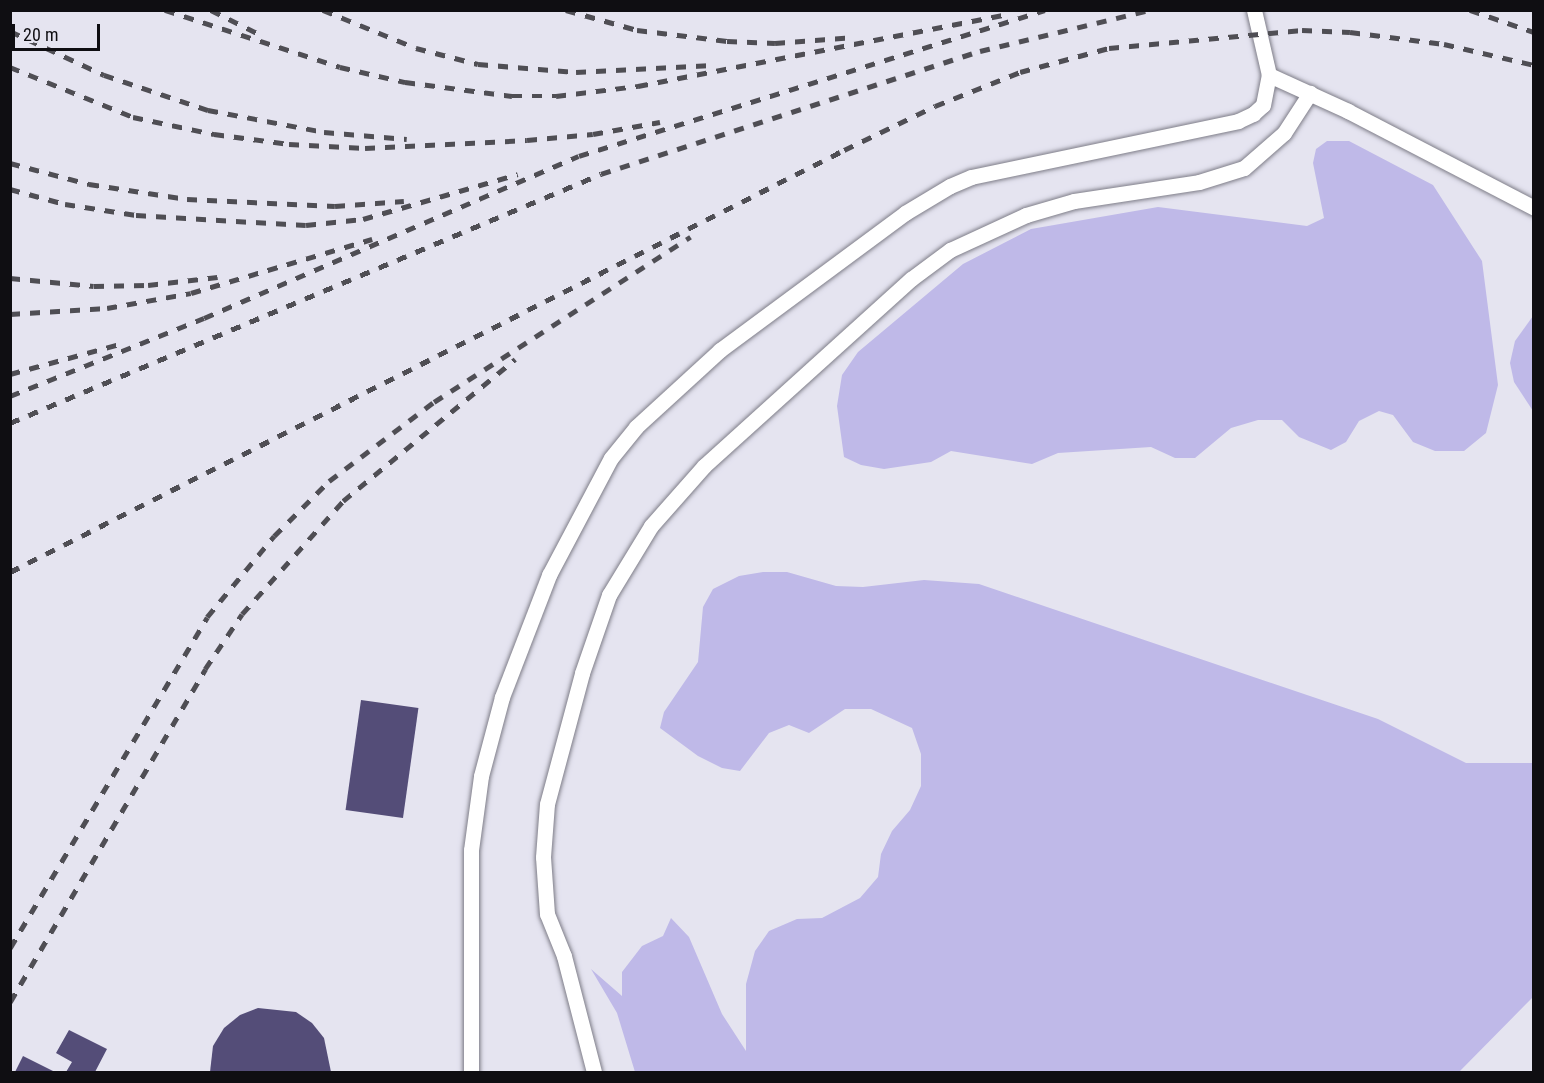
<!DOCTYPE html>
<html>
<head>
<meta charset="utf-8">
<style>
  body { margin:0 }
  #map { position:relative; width:1544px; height:1083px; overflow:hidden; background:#e5e4f0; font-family:"Roboto Condensed",sans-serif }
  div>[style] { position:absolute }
  .green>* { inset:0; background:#bfb9e8 }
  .building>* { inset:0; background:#544d78; transform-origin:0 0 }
  .roads { filter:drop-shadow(0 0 2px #7e7d88) drop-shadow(0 0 2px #7e7d88) }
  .lane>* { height:15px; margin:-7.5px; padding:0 7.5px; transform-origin:7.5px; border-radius:7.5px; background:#fff }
  .rail>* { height:4.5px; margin-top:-2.25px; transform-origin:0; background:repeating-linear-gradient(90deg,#4f4e54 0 10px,transparent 0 20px) }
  span { translate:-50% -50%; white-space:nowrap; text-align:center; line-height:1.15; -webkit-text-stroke:6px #e5e4f0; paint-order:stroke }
  .frame { position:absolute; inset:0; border:12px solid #0f0e12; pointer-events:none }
  .scale { position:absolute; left:12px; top:24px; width:88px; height:27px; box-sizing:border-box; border:3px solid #0f0e12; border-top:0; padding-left:8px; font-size:18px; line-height:21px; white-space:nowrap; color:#0f0e12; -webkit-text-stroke:4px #e5e4f0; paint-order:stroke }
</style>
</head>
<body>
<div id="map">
  <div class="green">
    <div style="clip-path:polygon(1327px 141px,1349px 141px,1433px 185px,1482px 261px,1498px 385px,1486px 433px,1464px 451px,1435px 451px,1413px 442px,1393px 415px,1379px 411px,1359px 421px,1346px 442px,1331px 450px,1299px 437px,1282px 420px,1258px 420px,1231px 428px,1195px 458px,1175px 458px,1151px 447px,1058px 453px,1032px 464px,951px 451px,931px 462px,884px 469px,861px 465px,844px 457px,837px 406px,842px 375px,858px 352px,963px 264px,1031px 229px,1158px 207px,1307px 226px,1324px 218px,1313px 163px,1316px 149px)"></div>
    <div style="clip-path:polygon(1533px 316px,1534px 316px,1533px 411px,1514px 382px,1510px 363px,1515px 341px)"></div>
    <div style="clip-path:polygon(763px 572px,787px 572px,836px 586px,863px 587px,924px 580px,979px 584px,1378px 719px,1466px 763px,1533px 763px,1533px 997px,1459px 1072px,635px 1072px,617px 1013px,591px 969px,622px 996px,622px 972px,642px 946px,663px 936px,671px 918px,689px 937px,722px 1014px,746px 1051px,746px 984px,755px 951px,769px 931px,797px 919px,822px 918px,860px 898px,878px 877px,881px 854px,892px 831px,910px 810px,921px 786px,921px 754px,912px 728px,871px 709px,845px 709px,809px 733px,789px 725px,769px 733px,740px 771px,722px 768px,698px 756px,660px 728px,664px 712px,698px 662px,703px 607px,713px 589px,739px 576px)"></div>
  </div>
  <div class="building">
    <div style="left:361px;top:700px;width:58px;height:111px;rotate:8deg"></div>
    <div style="clip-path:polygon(258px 1008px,296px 1012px,312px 1023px,324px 1038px,331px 1072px,210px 1072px,213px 1046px,224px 1028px,240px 1015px)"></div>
    <div style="clip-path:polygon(69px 1030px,107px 1049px,95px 1072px,66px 1072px,72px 1062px,56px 1053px)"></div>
    <div style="clip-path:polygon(23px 1056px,55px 1072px,15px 1072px)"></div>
  </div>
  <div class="roads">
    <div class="lane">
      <div style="left:1269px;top:75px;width:87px;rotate:24.5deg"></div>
      <div style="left:1348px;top:111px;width:210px;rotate:27.5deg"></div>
      <div style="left:471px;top:1072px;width:222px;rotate:-90deg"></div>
      <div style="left:471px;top:850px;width:75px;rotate:-82.3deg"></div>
      <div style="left:481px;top:776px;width:82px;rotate:-75.1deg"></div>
      <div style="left:502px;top:697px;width:131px;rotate:-68.9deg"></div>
      <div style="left:549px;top:575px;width:132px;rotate:-62.1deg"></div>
      <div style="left:611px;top:458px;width:40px;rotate:-51deg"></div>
      <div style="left:636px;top:427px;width:114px;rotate:-42.5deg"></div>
      <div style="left:720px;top:350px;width:230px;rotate:-36.5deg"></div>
      <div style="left:905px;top:213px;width:52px;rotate:-31deg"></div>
      <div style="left:950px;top:186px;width:23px;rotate:-23deg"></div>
      <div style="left:971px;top:177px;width:273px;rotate:-11.8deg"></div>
      <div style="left:1238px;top:121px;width:17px;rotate:-25deg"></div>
      <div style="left:1253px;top:114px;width:13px;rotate:-42deg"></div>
      <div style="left:1263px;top:105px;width:31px;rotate:-79deg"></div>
      <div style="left:1269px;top:75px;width:67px;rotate:-103deg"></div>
      <div style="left:594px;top:1072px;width:120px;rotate:-104.5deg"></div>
      <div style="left:564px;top:956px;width:45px;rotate:-112deg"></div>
      <div style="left:547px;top:914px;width:57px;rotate:-94deg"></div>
      <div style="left:543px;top:857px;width:53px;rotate:-85.7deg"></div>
      <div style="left:547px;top:804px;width:136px;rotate:-75deg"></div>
      <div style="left:582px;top:673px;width:83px;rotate:-70.9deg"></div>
      <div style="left:609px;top:595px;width:81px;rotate:-58.7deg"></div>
      <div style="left:651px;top:526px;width:80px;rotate:-48.5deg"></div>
      <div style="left:704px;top:466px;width:279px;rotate:-42.1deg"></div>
      <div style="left:911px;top:279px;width:49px;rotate:-36.6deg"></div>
      <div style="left:950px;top:250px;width:84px;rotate:-24.7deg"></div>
      <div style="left:1026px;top:215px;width:50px;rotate:-16.3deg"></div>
      <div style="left:1074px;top:201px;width:126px;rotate:-8.6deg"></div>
      <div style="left:1199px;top:182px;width:47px;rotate:-17.3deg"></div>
      <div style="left:1244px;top:168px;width:53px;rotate:-41.2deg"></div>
      <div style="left:1284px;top:133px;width:48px;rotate:-57deg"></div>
    </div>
  </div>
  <div class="rail">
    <div style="left:165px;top:10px;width:184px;rotate:18deg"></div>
    <div style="left:340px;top:67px;width:67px;rotate:13deg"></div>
    <div style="left:405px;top:82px;width:108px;rotate:7.5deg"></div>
    <div style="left:512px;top:96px;width:44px"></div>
    <div style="left:556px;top:96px;width:83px;rotate:-7deg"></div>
    <div style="left:638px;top:86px;width:373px;rotate:-11deg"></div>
    <div style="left:211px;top:10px;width:51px;rotate:26.6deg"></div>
    <div style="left:323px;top:10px;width:100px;rotate:22.2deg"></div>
    <div style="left:416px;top:48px;width:64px;rotate:14.5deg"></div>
    <div style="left:478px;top:64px;width:98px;rotate:4.7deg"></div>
    <div style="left:576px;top:72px;width:137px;rotate:-2.9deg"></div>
    <div style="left:566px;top:10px;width:74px;rotate:15.7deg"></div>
    <div style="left:637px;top:30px;width:91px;rotate:7deg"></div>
    <div style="left:727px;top:41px;width:48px;rotate:2.4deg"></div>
    <div style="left:775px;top:43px;width:80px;rotate:-4.3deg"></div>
    <div style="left:1470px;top:10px;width:68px;rotate:19deg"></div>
    <div style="left:10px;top:31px;width:104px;rotate:25.1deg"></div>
    <div style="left:104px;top:75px;width:110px;rotate:18.6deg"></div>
    <div style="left:208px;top:110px;width:118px;rotate:10.7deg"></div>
    <div style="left:324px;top:132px;width:83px;rotate:4.8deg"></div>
    <div style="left:10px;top:67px;width:133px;rotate:22.1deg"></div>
    <div style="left:133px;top:117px;width:83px;rotate:11.9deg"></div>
    <div style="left:214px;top:134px;width:76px;rotate:7.6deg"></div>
    <div style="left:289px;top:144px;width:76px;rotate:3deg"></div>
    <div style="left:365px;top:148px;width:162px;rotate:-2.8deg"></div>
    <div style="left:527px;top:140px;width:66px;rotate:-5.2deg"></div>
    <div style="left:593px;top:134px;width:68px;rotate:-10.2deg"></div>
    <div style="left:10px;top:163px;width:82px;rotate:14.9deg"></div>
    <div style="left:89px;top:184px;width:99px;rotate:8.7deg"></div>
    <div style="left:187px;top:199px;width:148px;rotate:2.7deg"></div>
    <div style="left:335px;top:206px;width:69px;rotate:-4.1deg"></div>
    <div style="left:10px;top:189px;width:57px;rotate:15.3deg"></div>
    <div style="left:65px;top:204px;width:72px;rotate:8.8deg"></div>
    <div style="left:136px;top:215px;width:170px;rotate:3.4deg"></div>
    <div style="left:306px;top:225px;width:57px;rotate:-6deg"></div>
    <div style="left:363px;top:219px;width:161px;rotate:-16.2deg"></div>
    <div style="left:10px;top:278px;width:84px;rotate:5.4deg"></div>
    <div style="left:94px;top:286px;width:54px;rotate:-1.1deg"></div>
    <div style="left:148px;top:285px;width:70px;rotate:-6.5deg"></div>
    <div style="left:10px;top:314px;width:97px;rotate:-3.5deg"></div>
    <div style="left:107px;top:308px;width:85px;rotate:-10.1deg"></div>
    <div style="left:191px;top:293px;width:189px;rotate:-16.6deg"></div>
    <div style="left:10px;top:374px;width:117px;rotate:-15.3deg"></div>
    <div style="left:10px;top:396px;width:209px;rotate:-21.9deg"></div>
    <div style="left:204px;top:318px;width:408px;rotate:-23.4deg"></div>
    <div style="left:579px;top:156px;width:488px;rotate:-17.4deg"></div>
    <div style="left:10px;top:423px;width:641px;rotate:-22.85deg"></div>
    <div style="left:601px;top:174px;width:398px;rotate:-18deg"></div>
    <div style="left:980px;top:51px;width:175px;rotate:-13.6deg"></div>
    <div style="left:10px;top:572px;width:935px;rotate:-26.84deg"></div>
    <div style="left:844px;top:150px;width:101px;rotate:-25.8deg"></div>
    <div style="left:935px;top:106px;width:92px;rotate:-21.8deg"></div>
    <div style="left:1020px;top:72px;width:92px;rotate:-15.1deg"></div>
    <div style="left:1109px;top:48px;width:194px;rotate:-5.3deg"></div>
    <div style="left:1302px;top:30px;width:48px;rotate:2.4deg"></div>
    <div style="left:1350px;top:32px;width:95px;rotate:7.3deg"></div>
    <div style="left:1444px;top:44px;width:92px;rotate:13.1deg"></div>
    <div style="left:10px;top:948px;width:385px;rotate:-59.2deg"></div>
    <div style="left:207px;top:617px;width:105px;rotate:-50.4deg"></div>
    <div style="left:274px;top:536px;width:78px;rotate:-45deg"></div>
    <div style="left:329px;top:481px;width:131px;rotate:-37deg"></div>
    <div style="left:434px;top:402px;width:305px;rotate:-32.8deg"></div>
    <div style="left:10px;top:1002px;width:386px;rotate:-59.6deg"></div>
    <div style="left:205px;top:669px;width:66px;rotate:-56.1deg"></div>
    <div style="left:242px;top:614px;width:152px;rotate:-48.2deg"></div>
    <div style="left:343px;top:501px;width:223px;rotate:-39.5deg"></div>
  </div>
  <div class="frame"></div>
  <div class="scale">20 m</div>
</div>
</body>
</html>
